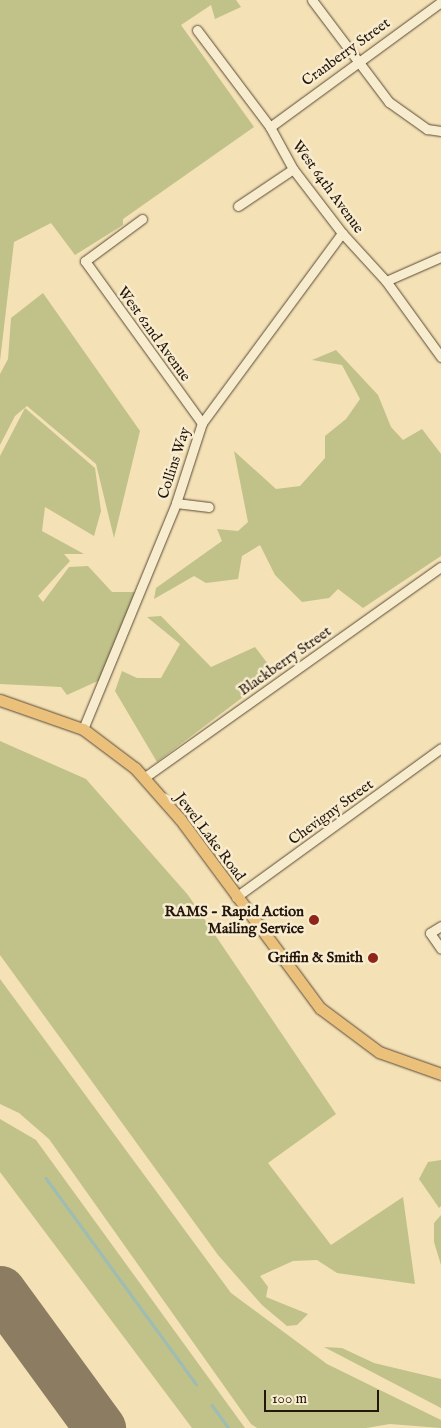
<!DOCTYPE html>
<html>
<head>
<meta charset="utf-8">
<style>
  body { margin:0 }
  #map { position:relative; width:441px; height:1428px; overflow:hidden; background:#f4e1b5; font-family:"IM FELL English",serif }
  div>[style] { position:absolute }
  .green>* { inset:0; background:#c1c18a }
  .stream>* { height:2.5px; margin:-1.25px; padding:0 1.25px; transform-origin:1.25px; border-radius:1.25px; background:#9dbcb4 }
  .taxiway>* { height:21px; margin:-10.5px; padding:0 10.5px; transform-origin:10.5px; border-radius:10.5px; background:#8c7c61 }
  .runway>* { height:51px; margin:-25.5px; padding:0 25.5px; transform-origin:25.5px; border-radius:25.5px; background:#8c7c61 }
  .roads { filter:drop-shadow(0 0 1px #584937) drop-shadow(0 0 1px #584937) }
  .minor>* { height:9px; margin:-4.5px; padding:0 4.5px; transform-origin:4.5px; border-radius:4.5px; background:#f8eccf }
  .major>* { height:11px; margin:-5.5px; padding:0 5.5px; transform-origin:5.5px; border-radius:5.5px; background:#eac07a }
  .dots>* { width:14px; height:14px; translate:-50% -50%; box-sizing:border-box; border:2px solid #f8eccf; border-radius:50% }
  span { translate:-50% -50%; white-space:nowrap; text-align:center; line-height:1.15; -webkit-text-stroke:5px #f8eccf; paint-order:stroke }
  .street-label { font-size:15px; color:#24160d }
  .poi-label { font-size:15px; color:#24160d; font-weight:700 }
  .right { translate:-100% -50%; text-align:right }
  .scale { position:absolute; left:264px; top:1390px; width:115px; height:22px; box-sizing:border-box; border:2px solid #24160d; border-top:0; padding-left:6px; font-size:15px; line-height:18px; white-space:nowrap; color:#24160d; -webkit-text-stroke:4px #f8eccf; paint-order:stroke }
</style>
</head>
<body>
<div id="map">
  <div class="green">
    <div style="clip-path:polygon(0 0,236px 0,241px 7px,215px 19px,211px 5px,181px 25px,254px 127px,123px 219px,123px 225px,75px 255px,51px 223px,14px 242px,0 361px)"></div>
    <div style="clip-path:polygon(43px 293px,140px 431px,114px 538px,96px 464px,27px 406px,15px 416px,0 445px,0 374px,8px 359px,11px 318px)"></div>
    <div style="clip-path:polygon(336px 350px,378px 395px,391px 427px,403px 440px,422px 429px,441px 454px,441px 556px,363px 608px,338px 589px,329px 598px,302px 602px,275px 575px,260px 545px,242px 556px,238px 579px,206px 583px,194px 576px,154px 599px,156px 588px,222px 541px,217px 529px,238px 531px,248px 522px,234px 451px,276px 489px,300px 486px,325px 458px,325px 436px,346px 419px,360px 399px,342px 365px,312px 360px)"></div>
    <div style="clip-path:polygon(25px 408px,95px 468px,101px 511px,94px 536px,45px 507px,42px 531px,84px 554px,64px 554px,70px 561px,38px 596px,43px 602px,69px 567px,88px 566px,112px 592px,135px 592px,100px 680px,67px 695px,61px 687px,0 684px,0 456px)"></div>
    <div style="clip-path:polygon(161px 616px,211px 667px,255px 647px,275px 673px,157px 762px,115px 691px,122px 671px,137px 678px,161px 678px,180px 644px,147px 617px)"></div>
    <div style="clip-path:polygon(0 741px,86px 779px,188px 895px,336px 1114px,268px 1163px,331px 1245px,403px 1197px,415px 1284px,337px 1273px,317px 1260px,293px 1261px,260px 1276px,268px 1287px,266px 1297px,308px 1314px,297px 1325px,287px 1326px,262px 1305px,218px 1255px,0 955px)"></div>
    <div style="clip-path:polygon(0 979px,231px 1293px,327px 1364px,441px 1420px,441px 1428px,390px 1424px,366px 1428px,257px 1428px,251px 1424px,49px 1139px,19px 1113px,0 1104px)"></div>
    <div style="clip-path:polygon(0 1119px,36px 1140px,245px 1428px,192px 1428px,0 1172px)"></div>
    <div style="clip-path:polygon(441px 1160px,441px 1206px,439px 1208px,419px 1179px,428px 1162px)"></div>
    <div style="clip-path:polygon(441px 1215px,441px 1265px,434px 1242px,434px 1223px)"></div>
    <div style="clip-path:polygon(324px 1347px,342px 1348px,374px 1363px,441px 1379px,441px 1408px)"></div>
  </div>
  <div class="stream">
    <div style="left:46px;top:1178px;width:255px;rotate:53.9deg"></div>
    <div style="left:212px;top:1405px;width:29px;rotate:54deg"></div>
  </div>
  <div class="taxiway">
    <div style="left:0;top:1308px;width:21px;rotate:25deg"></div>
  </div>
  <div class="runway">
    <div style="left:0;top:1291px;width:170px;rotate:53.9deg"></div>
  </div>
  <div class="roads">
    <div class="minor">
      <div style="left:312px;top:0;width:128px;rotate:53deg"></div>
      <div style="left:389px;top:102px;width:47px;rotate:35.4deg"></div>
      <div style="left:427px;top:129px;width:14px;rotate:8deg"></div>
      <div style="left:197px;top:30px;width:121px;rotate:53deg"></div>
      <div style="left:270px;top:127px;width:48px;rotate:61.3deg"></div>
      <div style="left:293px;top:169px;width:81px;rotate:52.6deg"></div>
      <div style="left:342px;top:233px;width:65px;rotate:47.5deg"></div>
      <div style="left:386px;top:281px;width:94px;rotate:54.1deg"></div>
      <div style="left:270px;top:127px;width:212px;rotate:-36.2deg"></div>
      <div style="left:238px;top:206px;width:66px;rotate:-33.9deg"></div>
      <div style="left:142px;top:219px;width:71px;rotate:143.6deg"></div>
      <div style="left:85px;top:261px;width:200px;rotate:54.2deg"></div>
      <div style="left:386px;top:281px;width:60px;rotate:-23.6deg"></div>
      <div style="left:176px;top:503px;width:33px;rotate:7deg"></div>
      <div style="left:83px;top:729px;width:244px;rotate:-67.6deg"></div>
      <div style="left:176px;top:503px;width:84px;rotate:-72deg"></div>
      <div style="left:202px;top:423px;width:236px;rotate:-53.6deg"></div>
      <div style="left:145px;top:777px;width:363px;rotate:-35.4deg"></div>
      <div style="left:236px;top:897px;width:253px;rotate:-36deg"></div>
      <div style="left:441px;top:926px;width:13px;rotate:148deg"></div>
      <div style="left:430px;top:933px;width:19px;rotate:55deg"></div>
    </div>
    <div class="major">
      <div style="left:0;top:700px;width:88px;rotate:19.3deg"></div>
      <div style="left:83px;top:729px;width:65px;rotate:36.9deg"></div>
      <div style="left:135px;top:768px;width:68px;rotate:48.6deg"></div>
      <div style="left:180px;top:819px;width:235px;rotate:53.5deg"></div>
      <div style="left:320px;top:1008px;width:74px;rotate:36.7deg"></div>
      <div style="left:379px;top:1052px;width:66px;rotate:19.5deg"></div>
    </div>
  </div>
  <div class="dots">
    <div style="left:314px;top:920px;background:#8f2418"></div>
    <div style="left:373px;top:958px;background:#8f2418"></div>
  </div>
  <div class="street-label">
    <span style="left:346px;top:52px;rotate:-36deg">Cranberry Street</span>
    <span style="left:328px;top:187px;rotate:54deg">West 64th Avenue</span>
    <span style="left:154px;top:334px;rotate:54deg">West 62nd Avenue</span>
    <span style="left:174px;top:463px;rotate:-72deg">Collins Way</span>
    <span style="left:285px;top:661px;rotate:-35deg">Blackberry Street</span>
    <span style="left:331px;top:812px;rotate:-36deg">Chevigny Street</span>
    <span style="left:210px;top:837px;rotate:53deg">Jewel Lake Road</span>
  </div>
  <div class="poi-label">
    <span class="right" style="left:304px;top:920px">RAMS - Rapid Action<br>Mailing Service</span>
    <span class="right" style="left:363px;top:958px">Griffin &amp; Smith</span>
  </div>
  <div class="scale">100 m</div>
</div>
</body>
</html>
